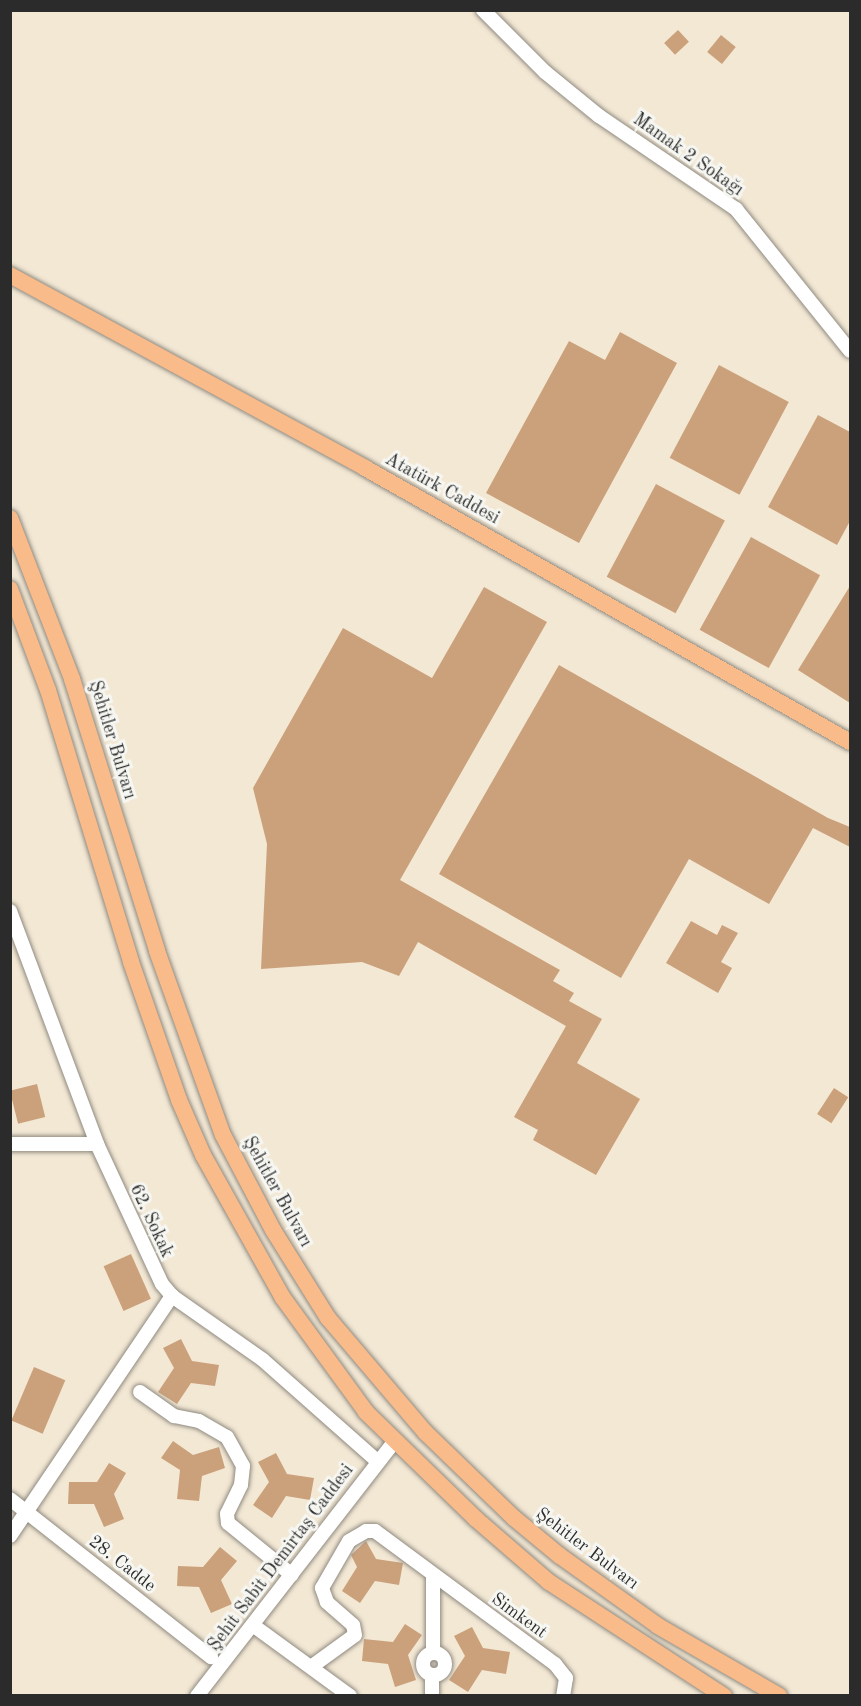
<!DOCTYPE html>
<html>
<head>
<meta charset="utf-8">
<style>
  body { margin:0 }
  #map { position:relative; width:861px; height:1706px; overflow:hidden; background:#f3e8d4; font-family:"Old Standard TT",serif }
  div>[style] { position:absolute }
  .building>* { inset:0; background:#cba17c; transform-origin:0 0 }
  .roads { filter:drop-shadow(0 0 2px #8f8a80) drop-shadow(0 0 2px #8f8a80) }
  .minor>* { height:14px; margin:-7px; padding:0 7px; transform-origin:7px; border-radius:7px; background:#fff }
  .minor>.ring { margin:-7px; padding:0; box-sizing:content-box; background:none; border:14px solid #fff; border-radius:50% }
  .major>* { height:16px; margin:-8px; padding:0 8px; transform-origin:8px; border-radius:8px; background:#fabb8b }
  span { translate:-50% -50%; white-space:nowrap; text-align:center; line-height:1.15; -webkit-text-stroke:6px #f6f6f2; paint-order:stroke }
  .street-label { font-size:18px; color:#2b2b2b }
  .frame { position:absolute; inset:0; border:12px solid #2b2b2b; pointer-events:none }
</style>
</head>
<body>
<div id="map">
  <div class="building">
    <div style="left:678px;top:30px;width:16px;height:19px;rotate:47deg"></div>
    <div style="left:721px;top:35px;width:19px;height:22px;rotate:39deg"></div>
    <div style="clip-path:polygon(620px 332px,677px 363px,579px 543px,486px 493px,569px 341px,605px 360px)"></div>
    <div style="left:719px;top:365px;width:79px;height:105px;rotate:28deg"></div>
    <div style="clip-path:polygon(818px 415px,850px 432px,850px 521px,837px 545px,768px 507px)"></div>
    <div style="left:656px;top:484px;width:78px;height:105px;rotate:28deg"></div>
    <div style="left:751px;top:537px;width:79px;height:106px;rotate:29deg"></div>
    <div style="clip-path:polygon(850px 586px,850px 703px,798px 670px)"></div>
    <div style="clip-path:polygon(484px 587px,547px 622px,400px 880px,560px 970px,553px 981px,574px 993px,569px 1001px,602px 1019px,577px 1063px,640px 1099px,596px 1175px,533px 1140px,538px 1130px,514px 1117px,566px 1026px,418px 942px,399px 976px,362px 962px,261px 969px,267px 844px,253px 788px,343px 628px,432px 678px)"></div>
    <div style="clip-path:polygon(559px 665px,828px 818px,850px 827px,850px 847px,813px 828px,769px 904px,689px 859px,621px 978px,439px 874px)"></div>
    <div style="clip-path:polygon(691px 921px,717px 935px,722px 925px,738px 933px,721px 962px,732px 968px,718px 993px,666px 963px)"></div>
    <div style="left:37px;top:1084px;width:34px;height:28px;rotate:76deg"></div>
    <div style="left:834px;top:1088px;width:17px;height:31px;rotate:33deg"></div>
    <div style="left:131px;top:1254px;width:49px;height:30px;rotate:66deg"></div>
    <div style="clip-path:polygon(181px 1339px,192px 1361px,219px 1365px,215px 1386px,191px 1383px,177px 1404px,158px 1392px,174px 1368px,163px 1348px)"></div>
    <div style="left:34px;top:1367px;width:34px;height:58px;rotate:23deg"></div>
    <div style="clip-path:polygon(173px 1441px,193px 1455px,219px 1447px,225px 1468px,202px 1476px,199px 1501px,177px 1499px,180px 1470px,161px 1458px)"></div>
    <div style="clip-path:polygon(276px 1453px,287px 1474px,314px 1478px,310px 1500px,286px 1496px,272px 1518px,253px 1505px,269px 1482px,258px 1462px)"></div>
    <div style="clip-path:polygon(109px 1463px,126px 1473px,114px 1494px,124px 1519px,104px 1527px,94px 1504px,68px 1504px,69px 1482px,97px 1482px)"></div>
    <div style="clip-path:polygon(366px 1541px,376px 1559px,403px 1563px,399px 1585px,375px 1581px,360px 1603px,342px 1591px,357px 1567px,351px 1555px)"></div>
    <div style="clip-path:polygon(220px 1547px,237px 1561px,221px 1580px,232px 1604px,211px 1613px,199px 1587px,177px 1586px,178px 1566px,203px 1567px)"></div>
    <div style="clip-path:polygon(405px 1624px,422px 1635px,408px 1655px,416px 1680px,395px 1687px,388px 1664px,362px 1661px,364px 1639px,393px 1642px)"></div>
    <div style="clip-path:polygon(472px 1627px,483px 1648px,510px 1652px,506px 1674px,482px 1670px,468px 1692px,449px 1680px,465px 1656px,454px 1636px)"></div>
  </div>
  <div class="roads">
    <div class="minor">
      <div style="left:483px;top:10px;width:88px;rotate:45deg"></div>
      <div style="left:545px;top:72px;width:70px;rotate:39.2deg"></div>
      <div style="left:599px;top:116px;width:166px;rotate:34.2deg"></div>
      <div style="left:736px;top:209px;width:182px;rotate:51.2deg"></div>
      <div style="left:10px;top:911px;width:249px;rotate:69.5deg"></div>
      <div style="left:97px;top:1144px;width:154px;rotate:65.1deg"></div>
      <div style="left:162px;top:1284px;width:16px;rotate:50deg"></div>
      <div style="left:172px;top:1296px;width:111px;rotate:35.1deg"></div>
      <div style="left:263px;top:1360px;width:152px;rotate:41.5deg"></div>
      <div style="left:10px;top:1144px;width:87px"></div>
      <div style="left:140px;top:1392px;width:42px;rotate:35.2deg"></div>
      <div style="left:174px;top:1416px;width:25px;rotate:11deg"></div>
      <div style="left:199px;top:1421px;width:32px;rotate:30deg"></div>
      <div style="left:227px;top:1437px;width:33px;rotate:61deg"></div>
      <div style="left:243px;top:1466px;width:19px;rotate:96deg"></div>
      <div style="left:241px;top:1485px;width:32px;rotate:116deg"></div>
      <div style="left:227px;top:1514px;width:9px;rotate:84deg"></div>
      <div style="left:228px;top:1523px;width:82px;rotate:39.1deg"></div>
      <div style="left:10px;top:1499px;width:256px;rotate:38.2deg"></div>
      <div style="left:10px;top:1536px;width:290px;rotate:-56deg"></div>
      <div style="left:254px;top:1626px;width:119px;rotate:36.1deg"></div>
      <div style="left:433px;top:1652px;width:77px;rotate:-90deg"></div>
      <div class="ring" style="left:423px;top:1653px;width:8px;height:8px"></div>
      <div style="left:311px;top:1667px;width:54px;rotate:-36deg"></div>
      <div style="left:355px;top:1635px;width:10px;rotate:-101deg"></div>
      <div style="left:353px;top:1625px;width:35px;rotate:-139deg"></div>
      <div style="left:327px;top:1602px;width:15px;rotate:-110deg"></div>
      <div style="left:322px;top:1588px;width:54px;rotate:-60.1deg"></div>
      <div style="left:349px;top:1541px;width:20px;rotate:-30deg"></div>
      <div style="left:366px;top:1531px;width:9px"></div>
      <div style="left:375px;top:1531px;width:224px;rotate:36.5deg"></div>
      <div style="left:555px;top:1664px;width:18px;rotate:52deg"></div>
      <div style="left:566px;top:1678px;width:18px;rotate:99deg"></div>
      <div style="left:432px;top:1675px;width:21px;rotate:90deg"></div>
      <div style="left:197px;top:1696px;width:321px;rotate:-52.2deg"></div>
    </div>
    <div class="major">
      <div style="left:10px;top:275px;width:404px;rotate:28.5deg"></div>
      <div style="left:365px;top:468px;width:557px;rotate:29.46deg"></div>
      <div style="left:10px;top:518px;width:173px;rotate:68.9deg"></div>
      <div style="left:72px;top:679px;width:285px;rotate:72.6deg"></div>
      <div style="left:157px;top:951px;width:195px;rotate:70.3deg"></div>
      <div style="left:223px;top:1135px;width:107px;rotate:62.2deg"></div>
      <div style="left:273px;top:1230px;width:104px;rotate:58deg"></div>
      <div style="left:328px;top:1318px;width:150px;rotate:49.6deg"></div>
      <div style="left:425px;top:1432px;width:124px;rotate:44deg"></div>
      <div style="left:514px;top:1518px;width:60px;rotate:39.6deg"></div>
      <div style="left:560px;top:1556px;width:120px;rotate:35.5deg"></div>
      <div style="left:658px;top:1626px;width:140px;rotate:30deg"></div>
      <div style="left:10px;top:589px;width:108px;rotate:69.4deg"></div>
      <div style="left:48px;top:690px;width:284px;rotate:73deg"></div>
      <div style="left:131px;top:962px;width:146px;rotate:70.8deg"></div>
      <div style="left:179px;top:1100px;width:60px;rotate:66.4deg"></div>
      <div style="left:203px;top:1155px;width:164px;rotate:60.8deg"></div>
      <div style="left:283px;top:1298px;width:141px;rotate:53.9deg"></div>
      <div style="left:366px;top:1412px;width:153px;rotate:44.2deg"></div>
      <div style="left:476px;top:1519px;width:96px;rotate:40.8deg"></div>
      <div style="left:549px;top:1582px;width:209px;rotate:33.1deg"></div>
    </div>
  </div>
  <div class="street-label">
    <span style="left:688px;top:155px;rotate:35deg">Mamak 2 Sokağı</span>
    <span style="left:442px;top:489px;rotate:29deg">Atatürk Caddesi</span>
    <span style="left:112px;top:740px;rotate:73deg">Şehitler Bulvarı</span>
    <span style="left:277px;top:1192px;rotate:61deg">Şehitler Bulvarı</span>
    <span style="left:151px;top:1221px;rotate:65deg">62. Sokak</span>
    <span style="left:587px;top:1549px;rotate:37deg">Şehitler Bulvarı</span>
    <span style="left:281px;top:1558px;rotate:-53deg">Şehit Sabit Demirtaş Caddesi</span>
    <span style="left:122px;top:1564px;rotate:38deg">28. Cadde</span>
    <span style="left:519px;top:1616px;rotate:36deg">Simkent</span>
  </div>
  <div class="frame"></div>
</div>
</body>
</html>
